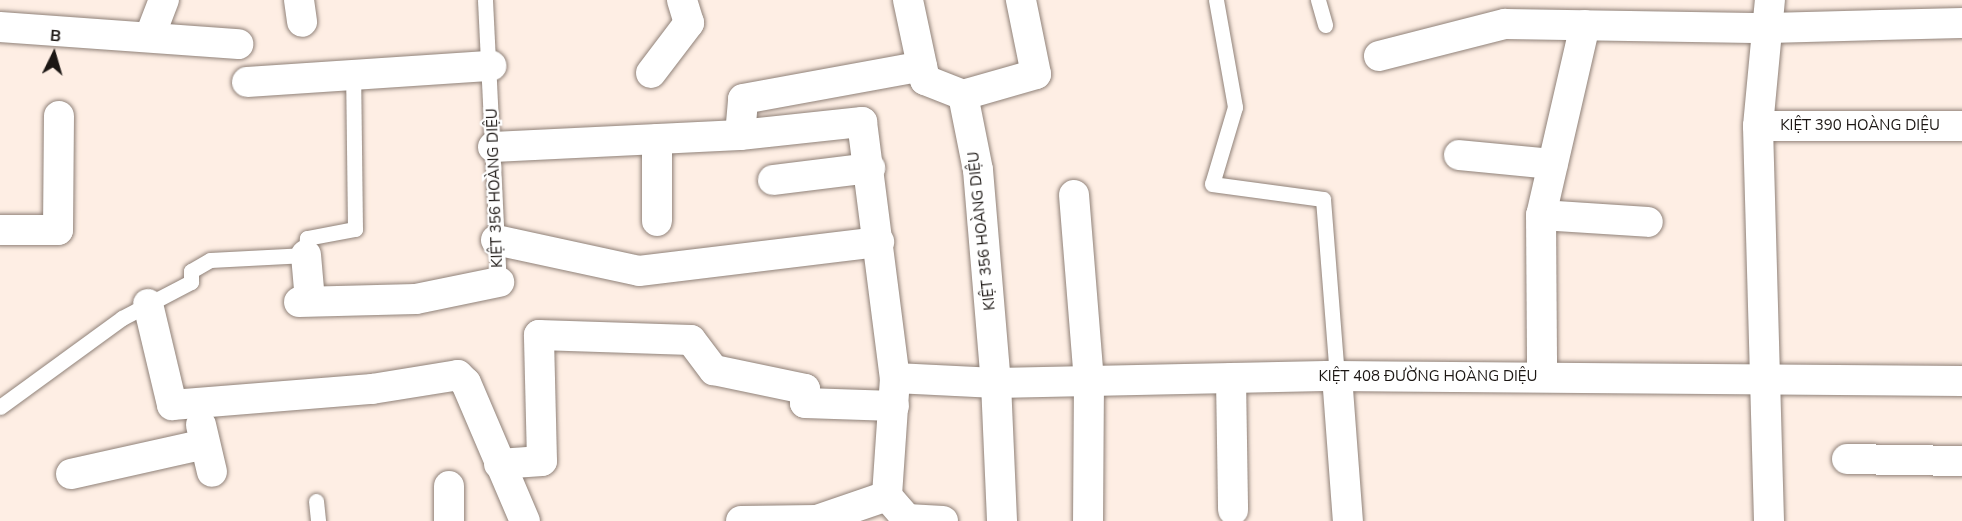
<!DOCTYPE html>
<html>
<head>
<meta charset="utf-8">
<style>
  body { margin:0 }
  #map { position:relative; width:1962px; height:521px; overflow:hidden; background:#feeee4; font-family:"Nunito Sans",sans-serif }
  div>[style] { position:absolute }
  .roads { filter:drop-shadow(0 0 2px #8f8178) drop-shadow(0 0 2px #8f8178) }
  .service>* { height:15px; margin:-7.5px; padding:0 7.5px; transform-origin:7.5px; border-radius:7.5px; background:#fff }
  .minor>* { height:30px; margin:-15px; padding:0 15px; transform-origin:15px; border-radius:15px; background:#fff }
  span { translate:-50% -50%; white-space:nowrap; text-align:center; line-height:1.15; -webkit-text-stroke:4.5px #fff; paint-order:stroke }
  .street-label { font-size:15px; color:#1c1714 }
  .north { position:absolute; left:24px; top:24px; width:60px; height:60px; -webkit-text-stroke:4px #fff; paint-order:stroke; rotate:5deg; font-size:16px; font-weight:700; line-height:24px; text-align:center; color:#1c1714 }
  .north::after { content:''; display:block; margin:auto; width:21px; height:27px; background:#1c1714; clip-path:polygon(50% 0,100% 100%,50% 72%,0 100%) }
</style>
</head>
<body>
<div id="map">
  <div class="roads">
    <div class="service">
      <div style="left:485px;top:0;width:282px;rotate:87.2deg"></div>
      <div style="left:1216px;top:0;width:109px;rotate:79.9deg"></div>
      <div style="left:1235px;top:107px;width:80px;rotate:106.6deg"></div>
      <div style="left:1212px;top:184px;width:112px;rotate:7.7deg"></div>
      <div style="left:1323px;top:199px;width:178px;rotate:85.5deg"></div>
      <div style="left:1318px;top:0;width:26px;rotate:74deg"></div>
      <div style="left:0;top:407px;width:151px;rotate:-36.1deg"></div>
      <div style="left:122px;top:318px;width:78px;rotate:-27.6deg"></div>
      <div style="left:191px;top:282px;width:11px;rotate:-90deg"></div>
      <div style="left:191px;top:271px;width:22px;rotate:-30deg"></div>
      <div style="left:210px;top:260px;width:96px;rotate:-3deg"></div>
      <div style="left:306px;top:255px;width:17px;rotate:-87deg"></div>
      <div style="left:307px;top:238px;width:49px;rotate:-10.6deg"></div>
      <div style="left:355px;top:229px;width:154px;rotate:-90.7deg"></div>
      <div style="left:316px;top:501px;width:20px;rotate:84deg"></div>
    </div>
    <div class="minor">
      <div style="left:299px;top:0;width:22px;rotate:82deg"></div>
      <div style="left:908px;top:0;width:82px;rotate:78deg"></div>
      <div style="left:925px;top:80px;width:41px;rotate:21.5deg"></div>
      <div style="left:963px;top:95px;width:76px;rotate:78.7deg"></div>
      <div style="left:978px;top:170px;width:214px;rotate:85.2deg"></div>
      <div style="left:996px;top:383px;width:138px;rotate:87.5deg"></div>
      <div style="left:1585px;top:25px;width:195px;rotate:103deg"></div>
      <div style="left:1541px;top:215px;width:107px;rotate:3.7deg"></div>
      <div style="left:0;top:27px;width:239px;rotate:4.1deg"></div>
      <div style="left:150px;top:36px;width:39px;rotate:-69deg"></div>
      <div style="left:1379px;top:56px;width:130px;rotate:-14.3deg"></div>
      <div style="left:1505px;top:24px;width:264px;rotate:0.9deg"></div>
      <div style="left:1769px;top:28px;width:193px;rotate:-1.5deg"></div>
      <div style="left:651px;top:73px;width:63px;rotate:-52.8deg"></div>
      <div style="left:689px;top:23px;width:24px;rotate:-107deg"></div>
      <div style="left:247px;top:82px;width:245px;rotate:-3.8deg"></div>
      <div style="left:963px;top:95px;width:76px;rotate:-16deg"></div>
      <div style="left:1036px;top:74px;width:76px;rotate:-101.5deg"></div>
      <div style="left:1758px;top:126px;width:204px"></div>
      <div style="left:740px;top:135px;width:36px;rotate:-85deg"></div>
      <div style="left:743px;top:99px;width:182px;rotate:-10.4deg"></div>
      <div style="left:493px;top:147px;width:247px;rotate:-2.8deg"></div>
      <div style="left:740px;top:135px;width:123px;rotate:-6.1deg"></div>
      <div style="left:862px;top:122px;width:258px;rotate:82.7deg"></div>
      <div style="left:895px;top:378px;width:118px;rotate:93.9deg"></div>
      <div style="left:887px;top:496px;width:30px;rotate:49deg"></div>
      <div style="left:907px;top:519px;width:36px;rotate:3deg"></div>
      <div style="left:1459px;top:155px;width:94px;rotate:5.5deg"></div>
      <div style="left:773px;top:180px;width:98px;rotate:-7.1deg"></div>
      <div style="left:1074px;top:195px;width:187px;rotate:85.4deg"></div>
      <div style="left:1089px;top:381px;width:140px;rotate:90.4deg"></div>
      <div style="left:1541px;top:215px;width:162px;rotate:89.6deg"></div>
      <div style="left:657px;top:221px;width:82px;rotate:-90deg"></div>
      <div style="left:0;top:230px;width:58px"></div>
      <div style="left:58px;top:230px;width:114px;rotate:-89.5deg"></div>
      <div style="left:496px;top:240px;width:146px;rotate:12.2deg"></div>
      <div style="left:639px;top:271px;width:242px;rotate:-6.9deg"></div>
      <div style="left:306px;top:255px;width:46px;rotate:85deg"></div>
      <div style="left:299px;top:302px;width:117px;rotate:-1.5deg"></div>
      <div style="left:416px;top:299px;width:85px;rotate:-11.6deg"></div>
      <div style="left:148px;top:304px;width:104px;rotate:76.6deg"></div>
      <div style="left:172px;top:405px;width:201px;rotate:-4.6deg"></div>
      <div style="left:372px;top:389px;width:87px;rotate:-9.2deg"></div>
      <div style="left:458px;top:375px;width:11px;rotate:45deg"></div>
      <div style="left:466px;top:383px;width:150px;rotate:66.9deg"></div>
      <div style="left:1337px;top:376px;width:145px;rotate:85.7deg"></div>
      <div style="left:895px;top:378px;width:101px;rotate:2.8deg"></div>
      <div style="left:996px;top:383px;width:341px;rotate:-1.2deg"></div>
      <div style="left:1337px;top:376px;width:625px;rotate:0.46deg"></div>
      <div style="left:1231px;top:378px;width:132px;rotate:89.1deg"></div>
      <div style="left:201px;top:425px;width:48px;rotate:76.8deg"></div>
      <div style="left:1847px;top:459px;width:115px;rotate:1deg"></div>
      <div style="left:499px;top:464px;width:43px;rotate:-4deg"></div>
      <div style="left:542px;top:461px;width:126px;rotate:-91.4deg"></div>
      <div style="left:539px;top:335px;width:152px;rotate:1.9deg"></div>
      <div style="left:691px;top:340px;width:38px;rotate:53deg"></div>
      <div style="left:714px;top:370px;width:93px;rotate:11.8deg"></div>
      <div style="left:805px;top:389px;width:14px;rotate:90deg"></div>
      <div style="left:805px;top:403px;width:89px;rotate:1.9deg"></div>
      <div style="left:71px;top:474px;width:137px;rotate:-12.6deg"></div>
      <div style="left:449px;top:486px;width:35px;rotate:90deg"></div>
      <div style="left:741px;top:521px;width:76px;rotate:-0.8deg"></div>
      <div style="left:817px;top:520px;width:74px;rotate:-18.9deg"></div>
      <div style="left:1769px;top:521px;width:395px;rotate:-91.6deg"></div>
      <div style="left:1758px;top:126px;width:127px;rotate:-84.6deg"></div>
    </div>
  </div>
  <div class="street-label">
    <span style="left:1860px;top:126px">KIỆT 390 HOÀNG DIỆU</span>
    <span style="left:495px;top:188px;rotate:-92deg">KIỆT 356 HOÀNG DIỆU</span>
    <span style="left:982px;top:231px;rotate:-96deg">KIỆT 356 HOÀNG DIỆU</span>
    <span style="left:1428px;top:377px">KIỆT 408 ĐƯỜNG HOÀNG DIỆU</span>
  </div>
  <div class="north">B</div>
</div>
</body>
</html>
